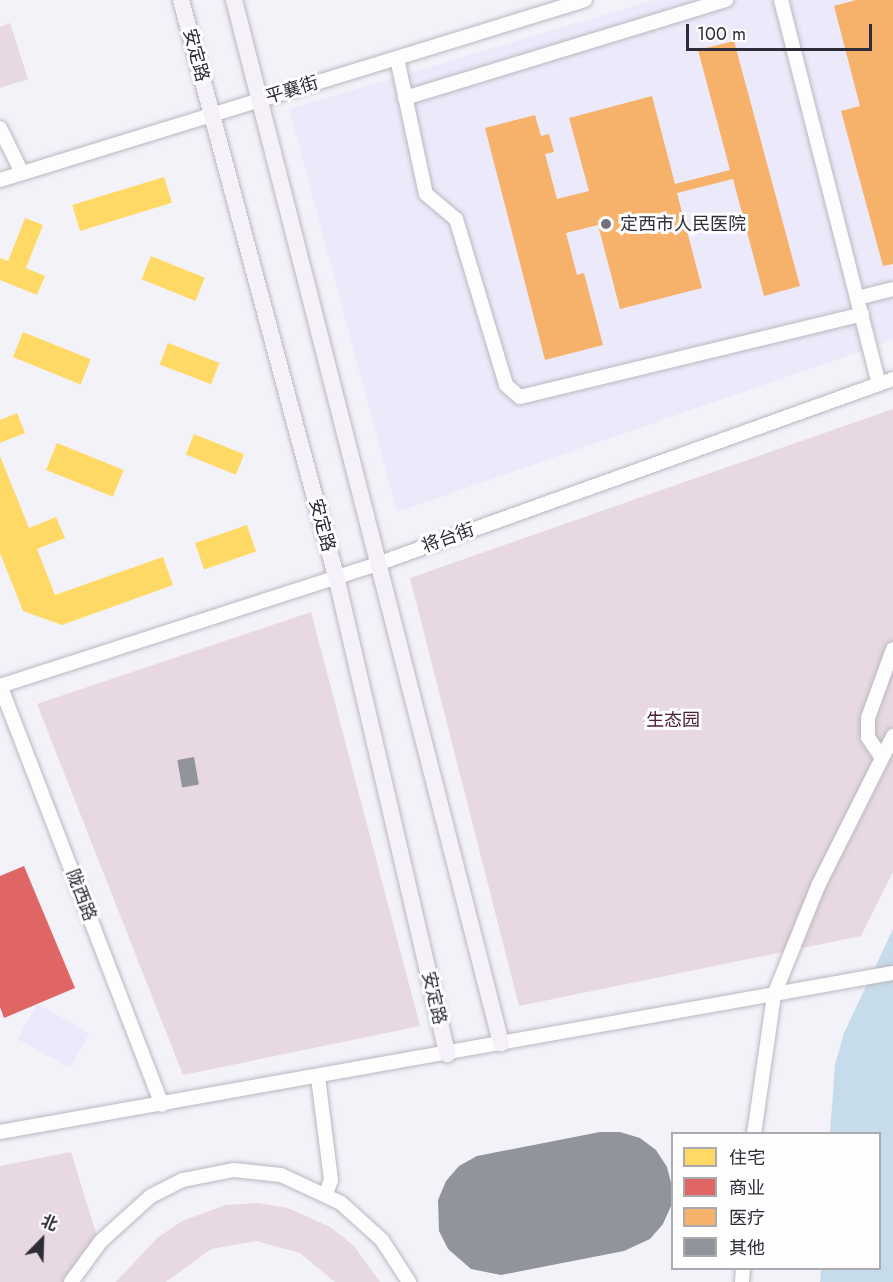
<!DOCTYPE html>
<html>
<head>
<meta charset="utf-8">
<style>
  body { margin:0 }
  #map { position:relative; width:893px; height:1282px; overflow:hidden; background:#f3f2f9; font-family:Jost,"Noto Sans SC",sans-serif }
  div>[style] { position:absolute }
  .built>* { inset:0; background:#eceafa; transform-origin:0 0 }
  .green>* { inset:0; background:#e7d8e1 }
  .water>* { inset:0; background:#c7dceb }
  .homes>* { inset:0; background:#ffd966; transform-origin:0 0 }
  .shops>* { inset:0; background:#e06666 }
  .health>* { inset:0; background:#f6b26b }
  .building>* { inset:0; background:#92949c; transform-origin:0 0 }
  .roads { filter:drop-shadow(0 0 2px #b9b8c1) drop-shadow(0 0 2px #b9b8c1) }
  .minor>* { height:14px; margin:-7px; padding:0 7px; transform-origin:7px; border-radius:7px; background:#fdfdfe }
  .major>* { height:16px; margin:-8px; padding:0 8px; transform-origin:8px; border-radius:8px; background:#f6f1f8 }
  .dots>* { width:16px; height:16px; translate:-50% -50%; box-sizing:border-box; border:3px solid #fefefe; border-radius:50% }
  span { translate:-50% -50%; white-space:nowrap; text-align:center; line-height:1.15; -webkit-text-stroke:6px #fefefe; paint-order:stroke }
  .street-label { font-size:18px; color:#2d2c38 }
  .poi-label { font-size:18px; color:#2d2c38 }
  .left { translate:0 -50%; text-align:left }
  .park-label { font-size:18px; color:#4d2138 }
  .legend { position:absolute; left:671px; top:1132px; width:210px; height:138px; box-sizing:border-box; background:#fefefe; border:2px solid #aaaaaf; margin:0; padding:8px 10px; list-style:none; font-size:18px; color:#2d2c38 }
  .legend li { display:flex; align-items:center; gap:12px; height:30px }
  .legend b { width:30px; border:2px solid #aaaaaf }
  .north { position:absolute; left:12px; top:1210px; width:60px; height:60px; -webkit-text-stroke:4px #fefefe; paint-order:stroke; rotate:23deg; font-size:16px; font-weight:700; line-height:24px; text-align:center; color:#2d2c38 }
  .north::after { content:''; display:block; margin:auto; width:21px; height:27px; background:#2d2c38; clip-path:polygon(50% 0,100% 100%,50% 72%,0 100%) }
  .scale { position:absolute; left:686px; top:24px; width:186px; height:27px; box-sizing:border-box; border:3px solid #2d2c38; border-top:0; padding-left:8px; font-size:18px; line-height:21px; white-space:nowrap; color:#2d2c38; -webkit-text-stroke:4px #fefefe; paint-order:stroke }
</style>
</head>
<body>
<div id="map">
  <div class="built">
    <div style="clip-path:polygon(654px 0,893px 0,893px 340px,397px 512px,289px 109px)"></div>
    <div style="left:37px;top:1004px;width:60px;height:40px;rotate:29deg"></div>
  </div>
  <div class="green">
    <div style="clip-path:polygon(10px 23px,28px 79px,0 88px,0 27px)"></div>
    <div style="clip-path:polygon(893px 409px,893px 872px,861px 936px,519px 1006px,410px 578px)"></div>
    <div style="clip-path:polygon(311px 612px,420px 1026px,183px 1075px,37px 704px)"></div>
    <div style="clip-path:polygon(71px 1152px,99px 1243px,67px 1282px,0 1282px,0 1166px)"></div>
    <div style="clip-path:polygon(257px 1203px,288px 1208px,330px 1227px,354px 1246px,380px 1282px,335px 1282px,300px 1253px,256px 1241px,211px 1249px,166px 1282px,116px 1282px,157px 1238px,182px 1221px,226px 1205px)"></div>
  </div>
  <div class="water">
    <div style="clip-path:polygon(893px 929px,893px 1282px,820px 1282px,821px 1269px,880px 1268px,880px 1134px,830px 1133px,835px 1065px,844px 1033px)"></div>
  </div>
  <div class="homes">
    <div style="left:164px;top:177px;width:27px;height:96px;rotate:73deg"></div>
    <div style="clip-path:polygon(25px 218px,43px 225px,26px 268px,45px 276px,37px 295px,0 280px,0 258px,8px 261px)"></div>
    <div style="left:151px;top:256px;width:58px;height:25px;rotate:22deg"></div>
    <div style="left:23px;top:332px;width:73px;height:27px;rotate:22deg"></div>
    <div style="left:168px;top:343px;width:55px;height:23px;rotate:21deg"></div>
    <div style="clip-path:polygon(17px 413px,25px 433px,0 443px,0 420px)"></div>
    <div style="left:194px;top:434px;width:54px;height:22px;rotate:22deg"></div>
    <div style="left:57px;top:443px;width:72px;height:29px;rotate:22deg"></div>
    <div style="clip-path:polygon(0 456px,29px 528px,56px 517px,65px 538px,37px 549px,55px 595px,163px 557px,173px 585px,62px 625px,23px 611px,0 553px)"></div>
    <div style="left:247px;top:525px;width:28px;height:55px;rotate:71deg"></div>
  </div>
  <div class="shops">
    <div style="clip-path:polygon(24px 866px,75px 988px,4px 1018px,0 1007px,0 876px)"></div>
  </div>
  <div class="health">
    <div style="clip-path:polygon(856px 0,893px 0,893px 264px,883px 266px,841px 111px,860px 106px,834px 6px)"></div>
    <div style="clip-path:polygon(734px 41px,800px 286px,764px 296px,733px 179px,677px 193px,702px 288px,620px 309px,598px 225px,566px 233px,577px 275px,584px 273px,603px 345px,545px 360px,485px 128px,535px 115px,541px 136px,549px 134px,554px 152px,545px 154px,557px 199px,589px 191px,569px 118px,652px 96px,675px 184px,730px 170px,698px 50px)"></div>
  </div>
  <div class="building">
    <div style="left:194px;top:757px;width:28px;height:17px;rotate:80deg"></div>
    <div style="clip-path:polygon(600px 1132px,620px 1132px,640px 1138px,656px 1150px,667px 1167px,672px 1187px,671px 1206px,663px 1224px,650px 1239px,624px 1251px,501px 1275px,471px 1269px,448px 1249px,439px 1231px,438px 1200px,446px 1181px,459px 1166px,477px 1156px)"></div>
  </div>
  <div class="roads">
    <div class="minor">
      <div style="left:781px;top:0;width:396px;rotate:75.7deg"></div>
      <div style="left:397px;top:58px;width:139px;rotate:78deg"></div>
      <div style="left:426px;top:194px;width:39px;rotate:40deg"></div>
      <div style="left:456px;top:219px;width:173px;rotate:73.2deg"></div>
      <div style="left:506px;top:385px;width:18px;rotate:41deg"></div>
      <div style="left:520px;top:397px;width:352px;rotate:-13.6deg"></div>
      <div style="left:405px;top:98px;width:336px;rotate:-17deg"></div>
      <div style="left:0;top:128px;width:50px;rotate:63.9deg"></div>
      <div style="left:0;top:180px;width:612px;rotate:-17.1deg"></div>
      <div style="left:857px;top:298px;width:37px;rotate:-14deg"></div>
      <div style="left:0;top:685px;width:450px;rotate:68.9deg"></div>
      <div style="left:0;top:686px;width:399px;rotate:-17.9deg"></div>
      <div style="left:380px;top:563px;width:545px;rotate:-19.73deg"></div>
      <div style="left:882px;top:758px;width:25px;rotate:-124deg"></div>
      <div style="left:868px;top:737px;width:19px;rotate:-90deg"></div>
      <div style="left:868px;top:718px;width:73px;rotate:-70.1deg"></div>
      <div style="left:318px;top:1077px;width:104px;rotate:82.8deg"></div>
      <div style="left:331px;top:1180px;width:15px;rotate:110deg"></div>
      <div style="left:0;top:1132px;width:907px;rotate:-10.1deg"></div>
      <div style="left:754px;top:1134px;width:140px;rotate:-81.8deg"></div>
      <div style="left:774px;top:995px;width:118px;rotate:-68deg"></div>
      <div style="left:818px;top:886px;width:168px;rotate:-63.4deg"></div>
      <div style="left:71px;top:1282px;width:51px;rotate:-53.8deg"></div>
      <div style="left:101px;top:1241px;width:67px;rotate:-42deg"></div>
      <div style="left:151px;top:1196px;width:36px;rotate:-27deg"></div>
      <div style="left:183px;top:1180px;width:52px;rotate:-11.1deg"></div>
      <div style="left:234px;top:1170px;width:47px;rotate:6.1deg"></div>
      <div style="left:281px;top:1175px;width:66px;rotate:25deg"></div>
      <div style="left:341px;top:1203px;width:55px;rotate:42.1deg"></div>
      <div style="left:382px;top:1240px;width:50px;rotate:57.3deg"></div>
      <div style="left:742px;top:1282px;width:14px;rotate:-86deg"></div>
    </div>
    <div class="major">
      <div style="left:181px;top:0;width:596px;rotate:74.94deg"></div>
      <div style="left:336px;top:576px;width:491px;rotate:76.9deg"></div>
      <div style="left:234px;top:0;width:1077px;rotate:75.64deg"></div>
    </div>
  </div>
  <div class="dots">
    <div style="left:606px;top:224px;background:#72717c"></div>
  </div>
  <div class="street-label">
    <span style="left:196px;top:55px;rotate:75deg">安定路</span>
    <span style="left:292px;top:90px;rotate:-17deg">平襄街</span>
    <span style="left:322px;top:525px;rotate:75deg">安定路</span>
    <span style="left:448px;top:538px;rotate:-20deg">将台街</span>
    <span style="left:81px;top:895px;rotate:69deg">陇西路</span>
    <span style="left:434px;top:998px;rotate:77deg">安定路</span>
  </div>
  <div class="poi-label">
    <span class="left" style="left:620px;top:224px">定西市人民医院</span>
  </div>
  <div class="park-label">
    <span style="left:673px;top:720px">生态园</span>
  </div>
  <ul class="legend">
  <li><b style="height:16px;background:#ffd966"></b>住宅</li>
  <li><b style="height:16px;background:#e06666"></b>商业</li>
  <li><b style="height:16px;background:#f6b26b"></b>医疗</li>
  <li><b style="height:16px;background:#92949c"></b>其他</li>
  </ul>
  <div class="north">北</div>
  <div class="scale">100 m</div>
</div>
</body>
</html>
